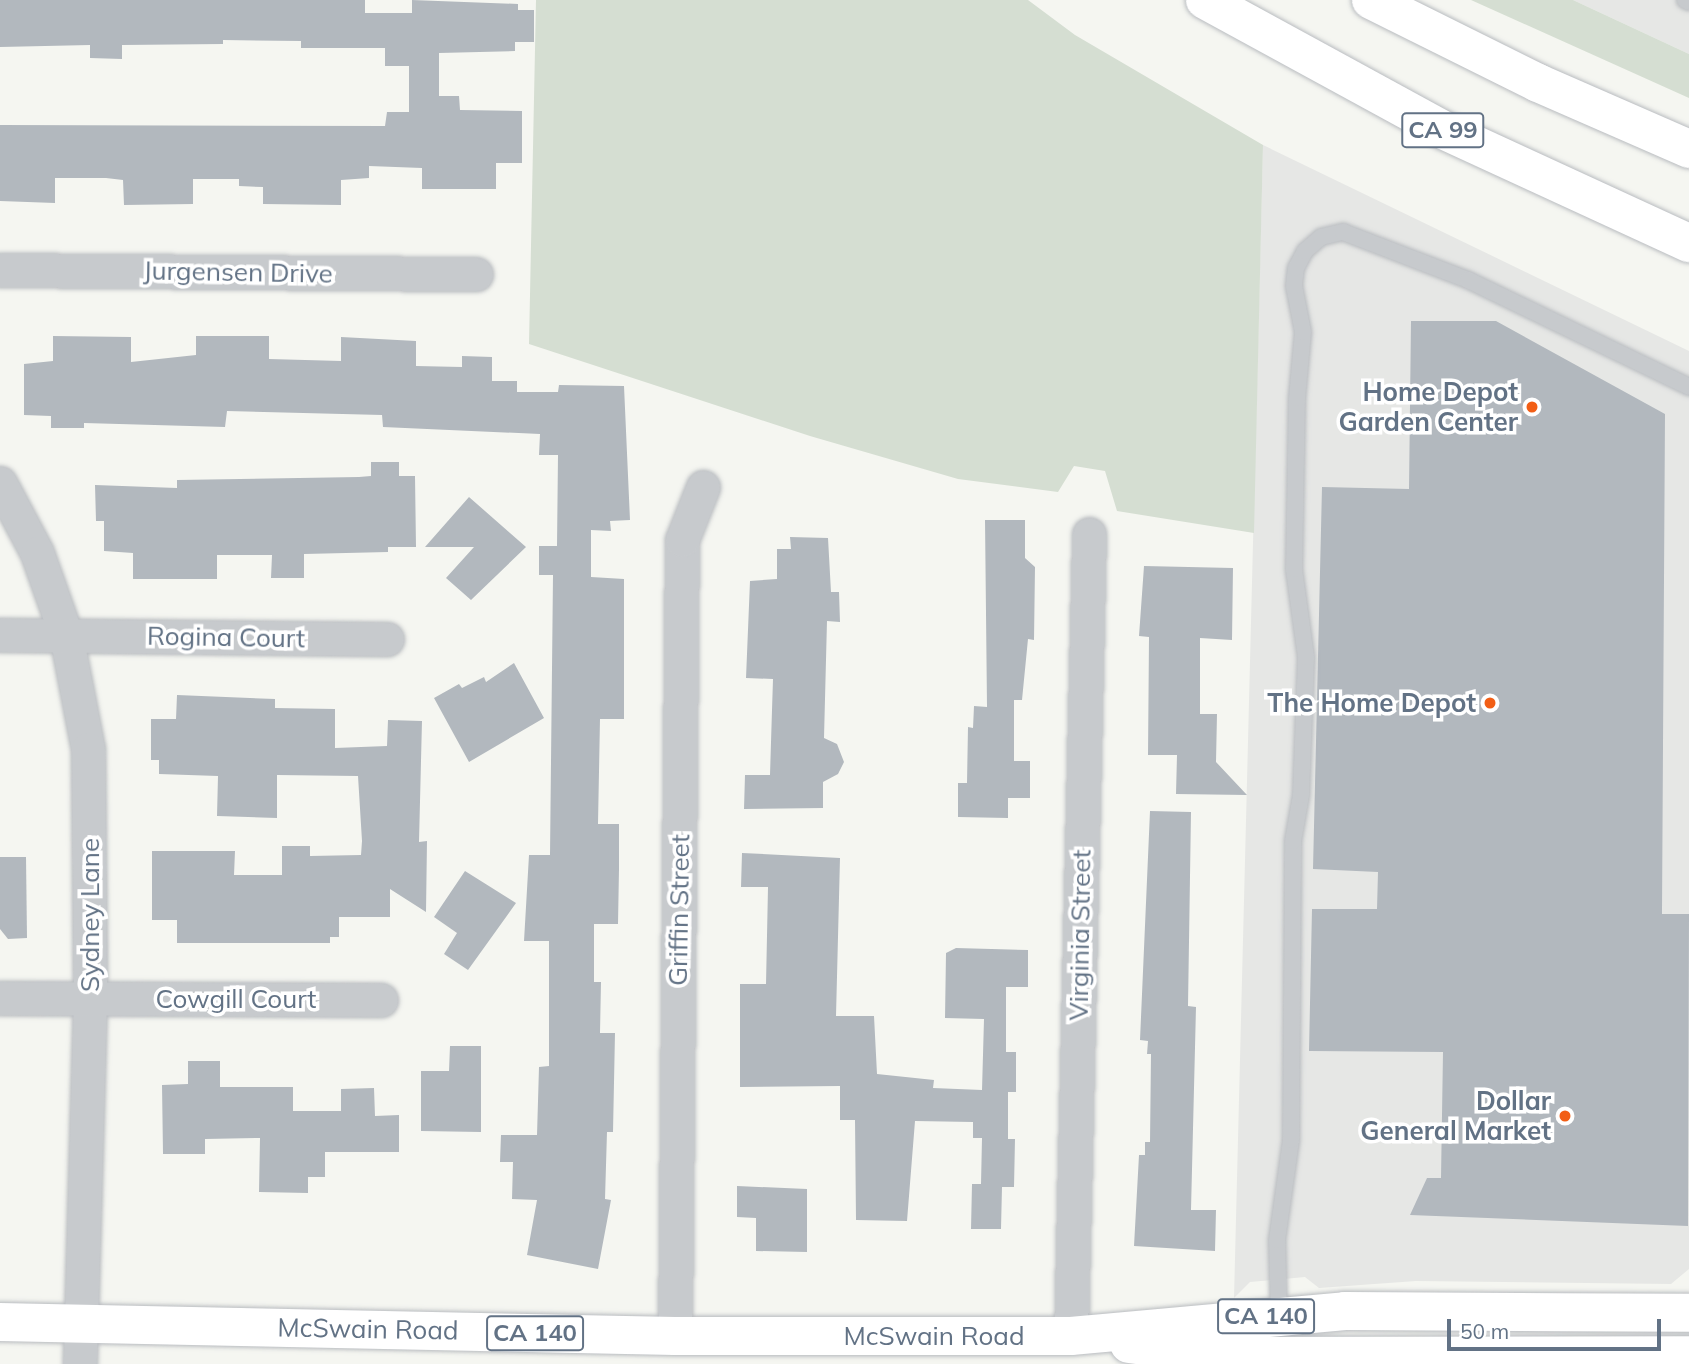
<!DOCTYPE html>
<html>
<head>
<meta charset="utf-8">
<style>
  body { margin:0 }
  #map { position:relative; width:1689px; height:1364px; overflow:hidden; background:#f5f6f1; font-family:Mulish,sans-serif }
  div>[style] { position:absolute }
  .built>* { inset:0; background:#e6e7e5 }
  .green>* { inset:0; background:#d5ded2 }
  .building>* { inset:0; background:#b2b8be }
  .roads { filter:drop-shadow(0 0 2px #b9bcc0) drop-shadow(0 0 2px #b9bcc0) }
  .lane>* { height:16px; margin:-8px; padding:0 8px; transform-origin:8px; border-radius:8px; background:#c7cacd }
  .street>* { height:33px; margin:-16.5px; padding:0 16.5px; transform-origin:16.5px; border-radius:16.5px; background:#c7cacd }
  .primary>* { height:38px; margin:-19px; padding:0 19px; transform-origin:19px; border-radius:19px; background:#fff }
  .highway>* { height:38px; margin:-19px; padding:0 19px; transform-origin:19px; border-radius:19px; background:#fff }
  .dots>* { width:19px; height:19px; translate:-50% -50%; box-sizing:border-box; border:4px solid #fff; border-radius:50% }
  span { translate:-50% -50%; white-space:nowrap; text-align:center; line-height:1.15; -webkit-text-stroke:7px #fff; paint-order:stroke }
  .shield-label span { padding:2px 5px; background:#fff; border:2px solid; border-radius:5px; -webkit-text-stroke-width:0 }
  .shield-label { font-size:24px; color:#627285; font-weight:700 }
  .street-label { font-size:26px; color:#627285 }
  .poi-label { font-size:26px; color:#627285; font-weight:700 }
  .right { translate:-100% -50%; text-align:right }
  .scale { position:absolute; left:1447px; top:1319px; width:214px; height:32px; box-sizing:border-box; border:4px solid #627285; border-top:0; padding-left:9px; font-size:21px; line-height:24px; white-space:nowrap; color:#627285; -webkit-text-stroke:5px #fff; paint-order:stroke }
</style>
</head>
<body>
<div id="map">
  <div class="built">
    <div style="clip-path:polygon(1573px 0,1689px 0,1689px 54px)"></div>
    <div style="clip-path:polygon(1263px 145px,1689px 351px,1689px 1269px,1671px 1284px,1416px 1281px,1319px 1288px,1305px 1277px,1250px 1282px,1234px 1298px)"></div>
  </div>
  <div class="green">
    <div style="clip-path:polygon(536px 0,1028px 0,1075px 35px,1263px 145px,1254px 533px,1117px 511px,1105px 471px,1074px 466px,1058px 492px,958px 479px,810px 436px,529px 344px)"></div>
    <div style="clip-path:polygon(1471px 0,1573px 0,1689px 54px,1689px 98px)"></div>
  </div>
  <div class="building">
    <div style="clip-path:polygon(0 0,365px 0,365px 13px,412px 13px,412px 0,518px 4px,518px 10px,534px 10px,534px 42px,515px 42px,515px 51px,439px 53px,439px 96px,459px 96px,460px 110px,522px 111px,522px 163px,496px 163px,496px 189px,422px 189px,422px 168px,369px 166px,369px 178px,341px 180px,341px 205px,263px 204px,263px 187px,239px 186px,239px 179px,193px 179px,193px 204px,124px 205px,123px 180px,106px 178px,55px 178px,55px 203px,0 201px,0 125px,385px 126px,387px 112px,409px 112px,409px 66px,385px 66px,385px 48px,301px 48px,301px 41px,223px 40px,223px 44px,122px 45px,122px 59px,90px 58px,90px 45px,0 47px)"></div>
    <div style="clip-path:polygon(1411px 321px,1496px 321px,1665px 414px,1662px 914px,1689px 914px,1688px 1226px,1410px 1215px,1427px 1178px,1441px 1178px,1443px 1052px,1309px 1051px,1312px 909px,1377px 909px,1378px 872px,1313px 869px,1322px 487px,1409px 489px)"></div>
    <div style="clip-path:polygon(53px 336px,131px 337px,131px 362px,196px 355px,196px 336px,269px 336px,269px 359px,341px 361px,341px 337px,416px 341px,416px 366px,462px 367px,462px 356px,492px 357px,492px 381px,517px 381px,517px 392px,558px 392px,559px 385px,624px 386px,630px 520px,610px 521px,611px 531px,591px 530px,591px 577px,624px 579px,624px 719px,600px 719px,598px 824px,619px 824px,619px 869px,618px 924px,594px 924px,594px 982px,601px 982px,600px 1033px,615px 1033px,613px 1132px,607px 1132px,605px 1199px,611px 1200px,598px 1269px,527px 1255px,537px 1200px,512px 1199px,513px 1162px,500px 1162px,501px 1135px,537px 1135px,539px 1067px,549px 1066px,549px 941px,524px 941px,529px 855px,550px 855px,553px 575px,539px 575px,539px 546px,557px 546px,558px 455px,539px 455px,540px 434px,383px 427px,382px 415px,227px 411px,225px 427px,84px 423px,84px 428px,51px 428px,51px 416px,24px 415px,24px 364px,53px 361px)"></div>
    <div style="clip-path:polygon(371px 462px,399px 462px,399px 476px,415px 476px,416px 547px,388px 547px,388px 552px,304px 554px,304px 578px,271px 578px,272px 555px,217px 555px,217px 579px,133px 579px,133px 553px,104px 551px,104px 521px,96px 521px,95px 485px,177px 488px,177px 480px,359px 477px,371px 476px)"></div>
    <div style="clip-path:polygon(469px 497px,526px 547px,471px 600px,446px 578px,474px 547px,425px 547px)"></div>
    <div style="clip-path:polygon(985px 520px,1025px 520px,1025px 558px,1035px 567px,1034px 640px,1028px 639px,1022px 700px,1014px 700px,1014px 761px,1030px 761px,1030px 798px,1008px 798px,1008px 818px,958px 817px,958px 783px,967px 783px,968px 727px,973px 728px,974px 706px,987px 707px)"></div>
    <div style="clip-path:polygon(790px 537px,828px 538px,831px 592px,839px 592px,840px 622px,827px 621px,824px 738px,837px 744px,844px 762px,838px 774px,823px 782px,823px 808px,744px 809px,745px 775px,770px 775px,772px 710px,773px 679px,746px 678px,750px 581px,777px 579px,777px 549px,791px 549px)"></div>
    <div style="clip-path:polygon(1144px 566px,1233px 568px,1232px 640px,1200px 638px,1200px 714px,1217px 714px,1216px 762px,1247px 795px,1176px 794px,1177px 755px,1148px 755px,1149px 637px,1139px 636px)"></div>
    <div style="clip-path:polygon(514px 663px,544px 718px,469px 762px,434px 698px,459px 684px,462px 688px,484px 677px,486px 682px)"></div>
    <div style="clip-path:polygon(177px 695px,275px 699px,275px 708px,335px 709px,335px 748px,387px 746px,388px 720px,422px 721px,419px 842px,427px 841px,426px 912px,390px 889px,390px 917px,339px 917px,339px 937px,330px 937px,330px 943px,177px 943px,177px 920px,152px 920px,152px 851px,235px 851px,234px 875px,282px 875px,282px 846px,310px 846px,310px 856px,361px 855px,362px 841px,358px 776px,277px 775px,277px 818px,217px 816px,218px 776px,159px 774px,159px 760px,151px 760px,151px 719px,176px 719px)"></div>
    <div style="clip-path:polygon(1150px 811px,1191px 812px,1188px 1006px,1196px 1007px,1191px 1210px,1216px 1210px,1215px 1251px,1134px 1246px,1139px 1155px,1145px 1155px,1145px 1142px,1150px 1142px,1151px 1054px,1147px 1054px,1148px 1041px,1140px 1040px)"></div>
    <div style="clip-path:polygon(742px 853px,840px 858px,836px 1016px,874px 1016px,877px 1074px,934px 1080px,933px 1088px,982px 1090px,984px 1019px,945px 1018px,946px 953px,956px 948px,1028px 950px,1028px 987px,1006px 987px,1006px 1052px,1016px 1052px,1016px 1092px,1008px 1092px,1008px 1139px,1015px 1139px,1014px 1187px,1002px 1187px,1001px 1229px,971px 1229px,972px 1184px,981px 1184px,982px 1138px,973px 1138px,973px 1122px,915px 1121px,907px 1221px,856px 1220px,855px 1120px,840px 1120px,840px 1086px,740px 1087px,740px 984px,766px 984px,768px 887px,741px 887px)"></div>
    <div style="clip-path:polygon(0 857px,26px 857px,27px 938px,8px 939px,0 929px)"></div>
    <div style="clip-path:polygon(465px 871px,516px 903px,468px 970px,444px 954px,457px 933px,434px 917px)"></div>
    <div style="clip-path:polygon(450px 1046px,481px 1046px,481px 1132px,421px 1131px,421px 1071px,449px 1071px)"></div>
    <div style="clip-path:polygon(188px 1061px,220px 1061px,220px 1087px,293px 1087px,293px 1111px,341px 1111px,341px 1089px,374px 1088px,375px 1116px,399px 1115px,399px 1152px,325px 1152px,325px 1177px,308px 1177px,308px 1193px,259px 1192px,260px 1138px,205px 1139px,205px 1154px,163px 1154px,162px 1085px,188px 1084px)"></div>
    <div style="clip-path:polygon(737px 1186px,807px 1189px,807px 1252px,756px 1251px,756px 1218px,737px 1217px)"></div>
  </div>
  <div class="roads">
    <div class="lane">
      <div style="left:1685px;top:0;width:4px;rotate:27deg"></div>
      <div style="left:1279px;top:1316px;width:76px;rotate:-91.5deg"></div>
      <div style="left:1277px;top:1240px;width:101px;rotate:-82deg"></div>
      <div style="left:1291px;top:1140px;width:299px;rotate:-89.6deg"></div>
      <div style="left:1293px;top:841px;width:47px;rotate:-80.1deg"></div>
      <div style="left:1301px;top:795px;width:138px;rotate:-87.9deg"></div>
      <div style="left:1306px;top:657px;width:89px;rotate:-97.8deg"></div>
      <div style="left:1294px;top:569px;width:171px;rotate:-89deg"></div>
      <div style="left:1297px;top:398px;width:66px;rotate:-84.8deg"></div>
      <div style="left:1303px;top:332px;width:47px;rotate:-101.1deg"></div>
      <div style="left:1294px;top:286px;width:18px;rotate:-84deg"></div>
      <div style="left:1296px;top:268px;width:19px;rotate:-62deg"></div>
      <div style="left:1305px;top:251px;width:21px;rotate:-41deg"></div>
      <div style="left:1321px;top:237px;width:23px;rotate:-13deg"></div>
      <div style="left:1343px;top:232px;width:134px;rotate:21deg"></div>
      <div style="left:1468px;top:280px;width:246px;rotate:25.8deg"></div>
    </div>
    <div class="street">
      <div style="left:0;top:270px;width:476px;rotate:0.5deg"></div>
      <div style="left:0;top:483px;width:79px;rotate:62.1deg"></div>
      <div style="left:37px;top:553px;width:87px;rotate:70.5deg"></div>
      <div style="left:66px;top:635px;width:116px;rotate:79.1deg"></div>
      <div style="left:88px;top:749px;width:250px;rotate:89.5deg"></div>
      <div style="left:90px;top:999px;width:365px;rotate:91.6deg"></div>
      <div style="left:0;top:635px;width:387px;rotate:0.6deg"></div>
      <div style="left:0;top:998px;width:381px;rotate:0.3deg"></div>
      <div style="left:675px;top:1336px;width:796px;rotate:-89.5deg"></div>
      <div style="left:682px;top:540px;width:57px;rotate:-68.4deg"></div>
      <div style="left:1071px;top:1336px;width:802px;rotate:-88.71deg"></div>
    </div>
    <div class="primary">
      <div style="left:0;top:1322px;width:675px;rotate:1.19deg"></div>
      <div style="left:675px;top:1336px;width:396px"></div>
      <div style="left:1071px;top:1336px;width:275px;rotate:-5.2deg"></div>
      <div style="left:1345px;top:1311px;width:344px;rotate:0.3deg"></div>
      <div style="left:1129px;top:1344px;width:90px;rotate:7.7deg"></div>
      <div style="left:1218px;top:1356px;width:471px;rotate:-0.1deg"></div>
    </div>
    <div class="highway">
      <div style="left:1205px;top:0;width:271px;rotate:28.6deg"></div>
      <div style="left:1443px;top:130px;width:271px;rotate:24.7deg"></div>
      <div style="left:1371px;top:0;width:186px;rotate:26.4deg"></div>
      <div style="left:1538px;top:83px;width:165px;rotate:23.6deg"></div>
    </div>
  </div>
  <div class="dots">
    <div style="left:1532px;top:407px;background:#f25e15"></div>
    <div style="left:1490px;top:703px;background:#f25e15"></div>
    <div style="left:1565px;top:1116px;background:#f25e15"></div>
  </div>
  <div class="shield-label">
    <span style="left:1443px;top:130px">CA 99</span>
    <span style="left:1266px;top:1316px">CA 140</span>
    <span style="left:535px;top:1333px">CA 140</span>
  </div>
  <div class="street-label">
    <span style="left:238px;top:272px;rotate:1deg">Jurgensen Drive</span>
    <span style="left:226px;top:637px;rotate:1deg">Rogina Court</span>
    <span style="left:679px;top:910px;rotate:-89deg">Griffin Street</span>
    <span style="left:90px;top:915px;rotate:-90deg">Sydney Lane</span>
    <span style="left:1080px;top:935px;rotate:-89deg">Virginia Street</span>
    <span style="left:236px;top:999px">Cowgill Court</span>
    <span style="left:368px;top:1329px;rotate:1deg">McSwain Road</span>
    <span style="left:934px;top:1336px">McSwain Road</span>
  </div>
  <div class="poi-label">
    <span class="right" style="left:1518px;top:407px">Home Depot<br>Garden Center</span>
    <span class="right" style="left:1476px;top:703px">The Home Depot</span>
    <span class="right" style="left:1551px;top:1116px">Dollar<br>General Market</span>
  </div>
  <div class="scale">50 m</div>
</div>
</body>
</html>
